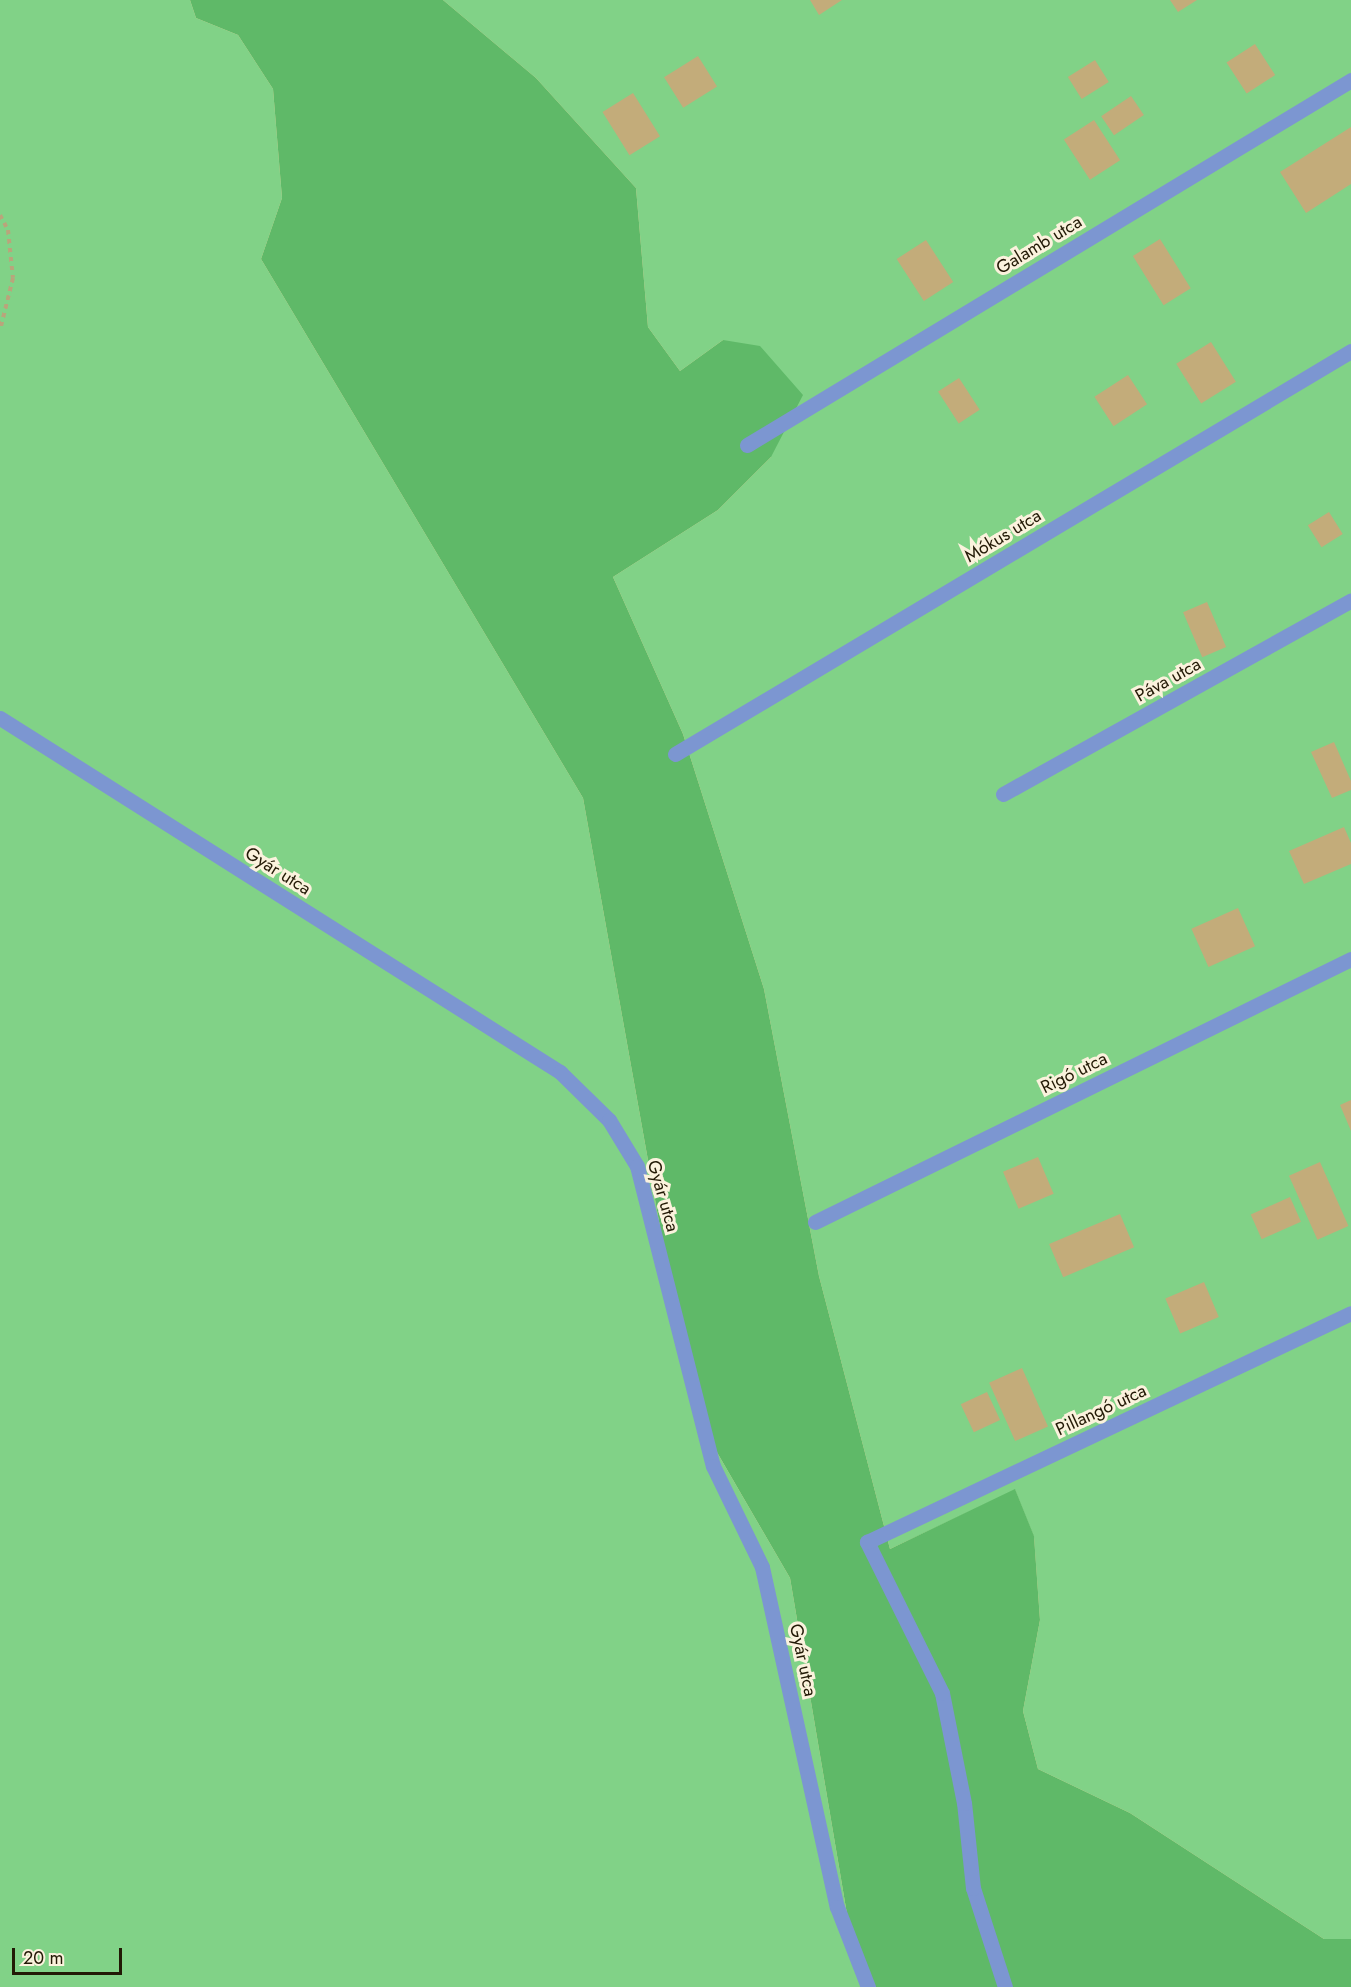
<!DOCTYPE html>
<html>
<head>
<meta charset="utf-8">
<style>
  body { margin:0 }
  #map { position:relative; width:1351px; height:1987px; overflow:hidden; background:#fbe3af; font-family:Jost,sans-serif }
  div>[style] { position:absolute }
  .green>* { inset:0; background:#81d287 }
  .forest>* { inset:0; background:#5fb968 }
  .building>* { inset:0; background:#c3ac7a; transform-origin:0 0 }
  .path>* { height:4px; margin-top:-2px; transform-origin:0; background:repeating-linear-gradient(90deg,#b9a57b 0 4.5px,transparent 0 9px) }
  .street>* { height:15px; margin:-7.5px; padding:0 7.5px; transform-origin:7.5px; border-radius:7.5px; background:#7c96d1 }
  span { translate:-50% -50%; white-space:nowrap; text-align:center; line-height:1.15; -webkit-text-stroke:6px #fbf2dd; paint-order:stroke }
  .street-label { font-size:18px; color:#221905 }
  .scale { position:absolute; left:12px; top:1948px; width:110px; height:27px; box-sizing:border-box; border:3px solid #221905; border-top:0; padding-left:8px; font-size:18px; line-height:21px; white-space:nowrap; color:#221905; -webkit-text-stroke:4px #fbf2dd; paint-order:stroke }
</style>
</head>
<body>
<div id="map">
  <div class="green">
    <div style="clip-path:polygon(0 0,190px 0,196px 18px,238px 35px,273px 89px,282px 198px,261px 259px,583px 798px,693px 1411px,790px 1578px,857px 1973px,862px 1987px,0 1987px)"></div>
    <div style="clip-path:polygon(443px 0,1351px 0,1351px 1939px,1324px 1939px,1130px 1813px,1038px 1769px,1023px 1711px,1040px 1620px,1034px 1537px,1015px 1490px,890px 1549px,819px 1276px,764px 989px,683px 734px,613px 577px,718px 510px,771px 457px,723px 340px,680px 371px,648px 327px,636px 188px,536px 78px)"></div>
  </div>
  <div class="forest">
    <div style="clip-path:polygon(190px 0,443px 0,536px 78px,636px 188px,648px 327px,680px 371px,723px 340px,760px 346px,803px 395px,771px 457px,718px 510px,613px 577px,683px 734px,764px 989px,819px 1276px,890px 1549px,1015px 1489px,1034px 1536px,1040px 1620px,1023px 1711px,1038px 1769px,1130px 1813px,1324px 1939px,1351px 1939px,1351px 1987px,862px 1987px,857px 1973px,790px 1578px,693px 1411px,583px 798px,261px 259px,282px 198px,273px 89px,238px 35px,196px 18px)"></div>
  </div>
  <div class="building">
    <div style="clip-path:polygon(810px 0,842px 0,819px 15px)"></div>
    <div style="clip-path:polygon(1170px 0,1197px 0,1178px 12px)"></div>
    <div style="left:1255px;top:44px;width:37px;height:34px;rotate:57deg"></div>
    <div style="left:698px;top:56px;width:36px;height:40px;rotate:58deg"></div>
    <div style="left:1095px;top:60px;width:26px;height:32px;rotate:58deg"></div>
    <div style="left:633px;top:93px;width:51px;height:36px;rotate:58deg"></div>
    <div style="left:1131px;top:96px;width:23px;height:36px;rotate:56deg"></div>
    <div style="left:1094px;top:120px;width:48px;height:36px;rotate:57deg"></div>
    <div style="clip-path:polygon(1351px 127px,1351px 184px,1306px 213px,1280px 172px)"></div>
    <div style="left:1160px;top:239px;width:58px;height:32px;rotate:58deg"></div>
    <div style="left:926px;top:240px;width:50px;height:35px;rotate:57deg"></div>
    <div style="left:1211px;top:342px;width:47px;height:41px;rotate:58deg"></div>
    <div style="left:1128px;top:375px;width:35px;height:40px;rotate:57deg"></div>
    <div style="left:959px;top:378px;width:38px;height:25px;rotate:57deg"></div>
    <div style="left:1329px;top:512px;width:26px;height:25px;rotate:58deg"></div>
    <div style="left:1207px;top:602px;width:49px;height:26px;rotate:67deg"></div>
    <div style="clip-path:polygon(1334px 742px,1351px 781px,1351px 790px,1332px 798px,1311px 752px)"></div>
    <div style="clip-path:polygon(1344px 827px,1351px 843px,1351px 864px,1304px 884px,1289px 851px)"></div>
    <div style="left:1238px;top:908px;width:42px;height:51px;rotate:66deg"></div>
    <div style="clip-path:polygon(1351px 1100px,1351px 1131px,1340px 1105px)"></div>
    <div style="left:1038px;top:1157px;width:40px;height:38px;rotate:67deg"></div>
    <div style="left:1320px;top:1162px;width:70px;height:34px;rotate:66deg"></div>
    <div style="left:1290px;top:1197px;width:27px;height:43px;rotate:66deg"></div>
    <div style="left:1120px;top:1214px;width:36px;height:77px;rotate:67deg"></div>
    <div style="left:1204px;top:1282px;width:38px;height:42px;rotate:67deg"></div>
    <div style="left:1022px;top:1368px;width:64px;height:36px;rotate:66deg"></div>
    <div style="left:987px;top:1392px;width:31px;height:29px;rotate:65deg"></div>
  </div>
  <div class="path">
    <div style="left:0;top:215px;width:17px;rotate:62deg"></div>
    <div style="left:8px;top:230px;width:48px;rotate:84.1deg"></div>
    <div style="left:13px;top:278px;width:54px;rotate:104deg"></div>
  </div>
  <div class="street">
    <div style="left:747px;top:445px;width:706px;rotate:-31.14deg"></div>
    <div style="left:0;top:718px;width:663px;rotate:32.3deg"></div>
    <div style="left:560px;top:1072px;width:69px;rotate:44.4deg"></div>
    <div style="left:609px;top:1120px;width:54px;rotate:58.7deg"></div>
    <div style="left:637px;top:1166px;width:309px;rotate:75.8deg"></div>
    <div style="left:713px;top:1466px;width:112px;rotate:64.1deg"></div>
    <div style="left:762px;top:1567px;width:348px;rotate:77.6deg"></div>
    <div style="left:837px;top:1907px;width:86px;rotate:68.8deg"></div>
    <div style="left:675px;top:754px;width:787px;rotate:-30.8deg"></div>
    <div style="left:1003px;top:794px;width:398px;rotate:-29.1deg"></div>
    <div style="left:815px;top:1222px;width:597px;rotate:-26.14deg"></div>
    <div style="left:1005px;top:1987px;width:104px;rotate:-107.9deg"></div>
    <div style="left:973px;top:1888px;width:85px;rotate:-96deg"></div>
    <div style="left:964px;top:1803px;width:112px;rotate:-101.3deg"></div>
    <div style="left:942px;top:1693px;width:169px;rotate:-116.4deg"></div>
    <div style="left:867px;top:1542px;width:535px;rotate:-25.32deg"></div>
  </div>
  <div class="street-label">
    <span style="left:1039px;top:245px;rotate:-31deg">Galamb utca</span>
    <span style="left:1003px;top:536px;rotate:-31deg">Mókus utca</span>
    <span style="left:1168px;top:680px;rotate:-29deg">Páva utca</span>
    <span style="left:278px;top:871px;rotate:32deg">Gyár utca</span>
    <span style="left:1074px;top:1073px;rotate:-26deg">Rigó utca</span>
    <span style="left:663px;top:1196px;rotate:74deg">Gyár utca</span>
    <span style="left:1101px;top:1410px;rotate:-25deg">Pillangó utca</span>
    <span style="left:803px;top:1660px;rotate:78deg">Gyár utca</span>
  </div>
  <div class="scale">20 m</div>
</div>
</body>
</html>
